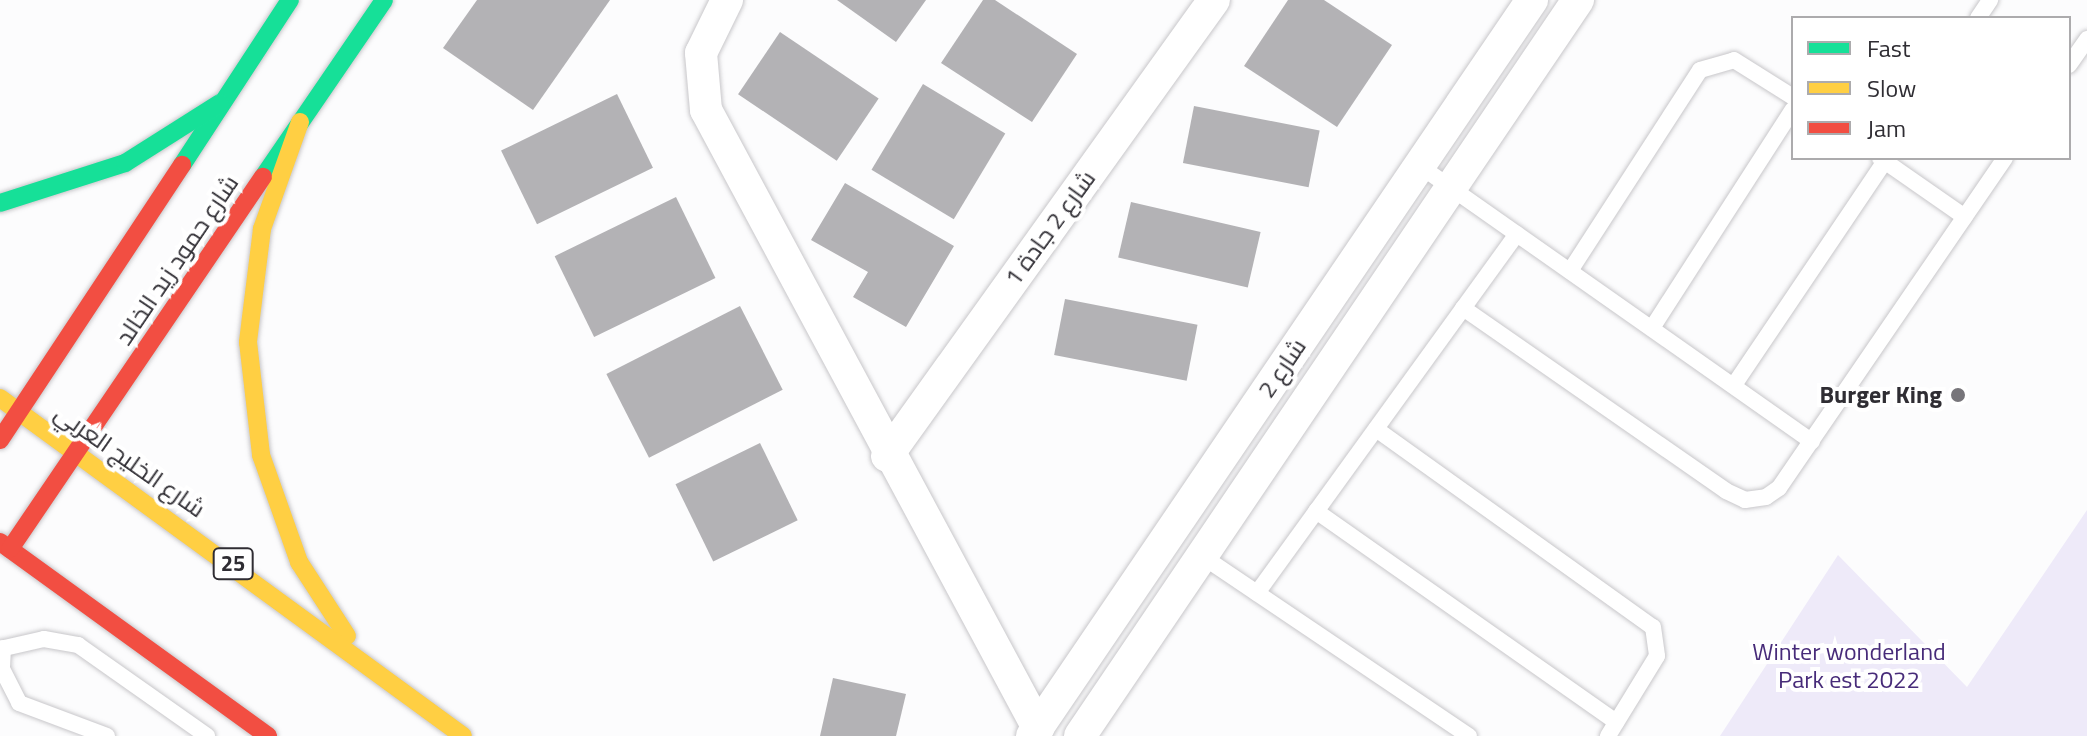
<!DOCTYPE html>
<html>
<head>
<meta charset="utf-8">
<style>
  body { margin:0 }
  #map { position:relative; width:2087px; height:736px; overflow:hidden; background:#fcfcfd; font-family:"Titillium Web",Cairo,sans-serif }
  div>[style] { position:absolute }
  .green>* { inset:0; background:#eeeaf9 }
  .building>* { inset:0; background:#b3b2b5; transform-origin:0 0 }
  .roads { filter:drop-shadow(0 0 2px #c8c7ca) drop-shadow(0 0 2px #c8c7ca) }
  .lane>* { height:16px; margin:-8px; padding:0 8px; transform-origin:8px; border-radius:8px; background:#fff }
  .street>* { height:32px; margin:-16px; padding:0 16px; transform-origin:16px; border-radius:16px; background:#fff }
  .fast>* { height:18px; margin:-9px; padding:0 9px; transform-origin:9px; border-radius:9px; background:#16e098 }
  .slow>* { height:18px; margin:-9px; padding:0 9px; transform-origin:9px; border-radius:9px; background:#ffcf43 }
  .jam>* { height:18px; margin:-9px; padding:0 9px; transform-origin:9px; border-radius:9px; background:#f24e42 }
  .dots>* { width:22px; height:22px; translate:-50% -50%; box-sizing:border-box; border:4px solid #fff; border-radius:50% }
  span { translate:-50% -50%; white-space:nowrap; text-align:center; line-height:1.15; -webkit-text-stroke:8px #fff; paint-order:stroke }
  .shield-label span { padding:2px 6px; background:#fff; border:2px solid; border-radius:6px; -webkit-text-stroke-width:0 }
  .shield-label { font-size:22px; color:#2f2d33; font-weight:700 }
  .street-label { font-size:24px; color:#2f2d33 }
  .poi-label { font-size:24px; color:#2f2d33; font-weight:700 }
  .right { translate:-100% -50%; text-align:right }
  .park-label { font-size:24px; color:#472b79 }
  .legend { position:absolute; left:1791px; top:16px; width:280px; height:144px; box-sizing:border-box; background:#fff; border:2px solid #acabad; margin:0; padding:10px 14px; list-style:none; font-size:24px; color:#2f2d33 }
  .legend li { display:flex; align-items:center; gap:16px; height:40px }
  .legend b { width:40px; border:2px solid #acabad }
</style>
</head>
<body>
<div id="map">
  <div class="green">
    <div style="clip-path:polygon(2087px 510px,2087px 736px,1720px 736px,1838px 555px,1967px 687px)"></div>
  </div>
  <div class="building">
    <div style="clip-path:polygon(477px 0,610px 0,533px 110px,443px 48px)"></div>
    <div style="clip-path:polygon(837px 0,926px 0,896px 42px)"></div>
    <div style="clip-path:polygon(983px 0,995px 0,1077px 54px,1032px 122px,941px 63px)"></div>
    <div style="clip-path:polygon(1288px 0,1324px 0,1392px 45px,1337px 127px,1244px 66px)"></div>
    <div style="left:780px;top:32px;width:119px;height:75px;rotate:34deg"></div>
    <div style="left:923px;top:84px;width:96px;height:100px;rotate:31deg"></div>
    <div style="left:617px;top:94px;width:82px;height:129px;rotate:64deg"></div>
    <div style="left:1194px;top:106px;width:128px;height:58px;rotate:11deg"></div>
    <div style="clip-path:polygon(845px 183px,954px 246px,906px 327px,853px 297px,868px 272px,811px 240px)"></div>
    <div style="left:676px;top:197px;width:90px;height:135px;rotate:64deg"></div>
    <div style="left:1131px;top:202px;width:133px;height:57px;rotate:13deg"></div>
    <div style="left:1065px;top:299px;width:135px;height:57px;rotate:11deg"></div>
    <div style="left:740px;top:306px;width:94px;height:150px;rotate:63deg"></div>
    <div style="left:760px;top:443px;width:86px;height:94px;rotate:64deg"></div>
    <div style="clip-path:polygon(833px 678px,906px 694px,896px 736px,820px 736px)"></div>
  </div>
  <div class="roads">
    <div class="lane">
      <div style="left:1978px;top:18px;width:22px;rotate:-56deg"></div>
      <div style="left:2069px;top:65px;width:32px;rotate:-55deg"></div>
      <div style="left:1880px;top:158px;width:103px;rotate:34.8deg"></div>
      <div style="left:1420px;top:166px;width:479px;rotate:35.1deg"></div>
      <div style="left:1570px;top:271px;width:239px;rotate:-57.1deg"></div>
      <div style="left:1700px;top:70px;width:35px;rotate:-16deg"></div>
      <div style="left:1734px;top:60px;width:70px;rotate:32.1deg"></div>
      <div style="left:1463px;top:308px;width:320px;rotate:34.8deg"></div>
      <div style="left:1726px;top:491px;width:21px;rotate:25deg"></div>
      <div style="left:1745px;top:500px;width:21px;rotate:-8deg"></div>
      <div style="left:1766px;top:497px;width:16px;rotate:-35deg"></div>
      <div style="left:1779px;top:488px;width:400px;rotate:-55.6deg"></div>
      <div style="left:1652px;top:328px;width:260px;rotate:-57.2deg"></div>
      <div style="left:1734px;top:385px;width:274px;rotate:-56deg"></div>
      <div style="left:1376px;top:429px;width:340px;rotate:35.6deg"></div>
      <div style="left:1653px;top:627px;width:29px;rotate:82deg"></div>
      <div style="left:1657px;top:656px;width:94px;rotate:121.5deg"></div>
      <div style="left:1316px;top:511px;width:367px;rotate:35.1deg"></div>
      <div style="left:1202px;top:556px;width:322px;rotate:34deg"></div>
      <div style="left:1257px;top:593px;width:443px;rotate:-54.1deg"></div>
      <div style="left:3px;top:648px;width:21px;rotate:93deg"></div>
      <div style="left:2px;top:669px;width:38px;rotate:63deg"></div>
      <div style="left:19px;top:703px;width:94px;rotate:20.6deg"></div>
      <div style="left:0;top:649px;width:45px;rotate:-12.8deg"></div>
      <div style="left:44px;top:639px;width:35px;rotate:10deg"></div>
      <div style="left:78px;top:645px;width:158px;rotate:35.2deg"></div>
    </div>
    <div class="street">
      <div style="left:727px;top:0;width:59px;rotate:116.1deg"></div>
      <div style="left:701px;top:53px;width:57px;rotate:85deg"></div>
      <div style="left:706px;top:110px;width:702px;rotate:61.75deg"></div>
      <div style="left:887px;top:456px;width:561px;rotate:-54.36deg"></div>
      <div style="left:1032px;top:736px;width:890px;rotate:-55.81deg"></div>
      <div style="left:1080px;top:736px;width:889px;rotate:-55.92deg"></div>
    </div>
    <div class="fast">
      <div style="left:182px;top:165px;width:197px;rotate:-56.8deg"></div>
      <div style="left:263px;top:177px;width:214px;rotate:-55.6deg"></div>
      <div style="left:0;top:203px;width:131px;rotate:-17.7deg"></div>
      <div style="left:125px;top:163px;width:112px;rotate:-32.3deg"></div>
    </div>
    <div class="slow">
      <div style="left:300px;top:122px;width:114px;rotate:109.6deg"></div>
      <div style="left:262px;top:229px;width:114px;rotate:97.1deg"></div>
      <div style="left:248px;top:342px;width:114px;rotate:83.4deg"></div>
      <div style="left:261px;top:455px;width:114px;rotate:70.4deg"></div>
      <div style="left:299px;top:562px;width:88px;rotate:57deg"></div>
      <div style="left:0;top:398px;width:573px;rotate:36.13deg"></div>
    </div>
    <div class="jam">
      <div style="left:0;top:440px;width:330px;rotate:-56.5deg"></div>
      <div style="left:0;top:542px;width:331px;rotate:35.9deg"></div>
      <div style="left:10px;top:549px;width:450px;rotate:-55.8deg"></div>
    </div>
  </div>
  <div class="dots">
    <div style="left:1958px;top:395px;background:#77757a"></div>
  </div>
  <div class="shield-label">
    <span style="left:233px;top:564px">25</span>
  </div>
  <div class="street-label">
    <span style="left:1050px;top:228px;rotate:-54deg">شارع 2 جادة 1</span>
    <span style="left:177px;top:260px;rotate:-56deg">شارع حمود زيد الخالد</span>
    <span style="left:1282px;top:368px;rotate:-56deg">شارع 2</span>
    <span style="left:130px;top:461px;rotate:35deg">شارع الخليج العربي</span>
  </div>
  <div class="poi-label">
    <span class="right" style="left:1942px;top:395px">Burger King</span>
  </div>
  <div class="park-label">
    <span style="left:1849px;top:666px">Winter wonderland<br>Park est 2022</span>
  </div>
  <ul class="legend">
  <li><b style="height:10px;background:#16e098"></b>Fast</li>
  <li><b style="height:10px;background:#ffcf43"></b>Slow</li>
  <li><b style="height:10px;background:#f24e42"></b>Jam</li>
  </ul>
</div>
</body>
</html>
